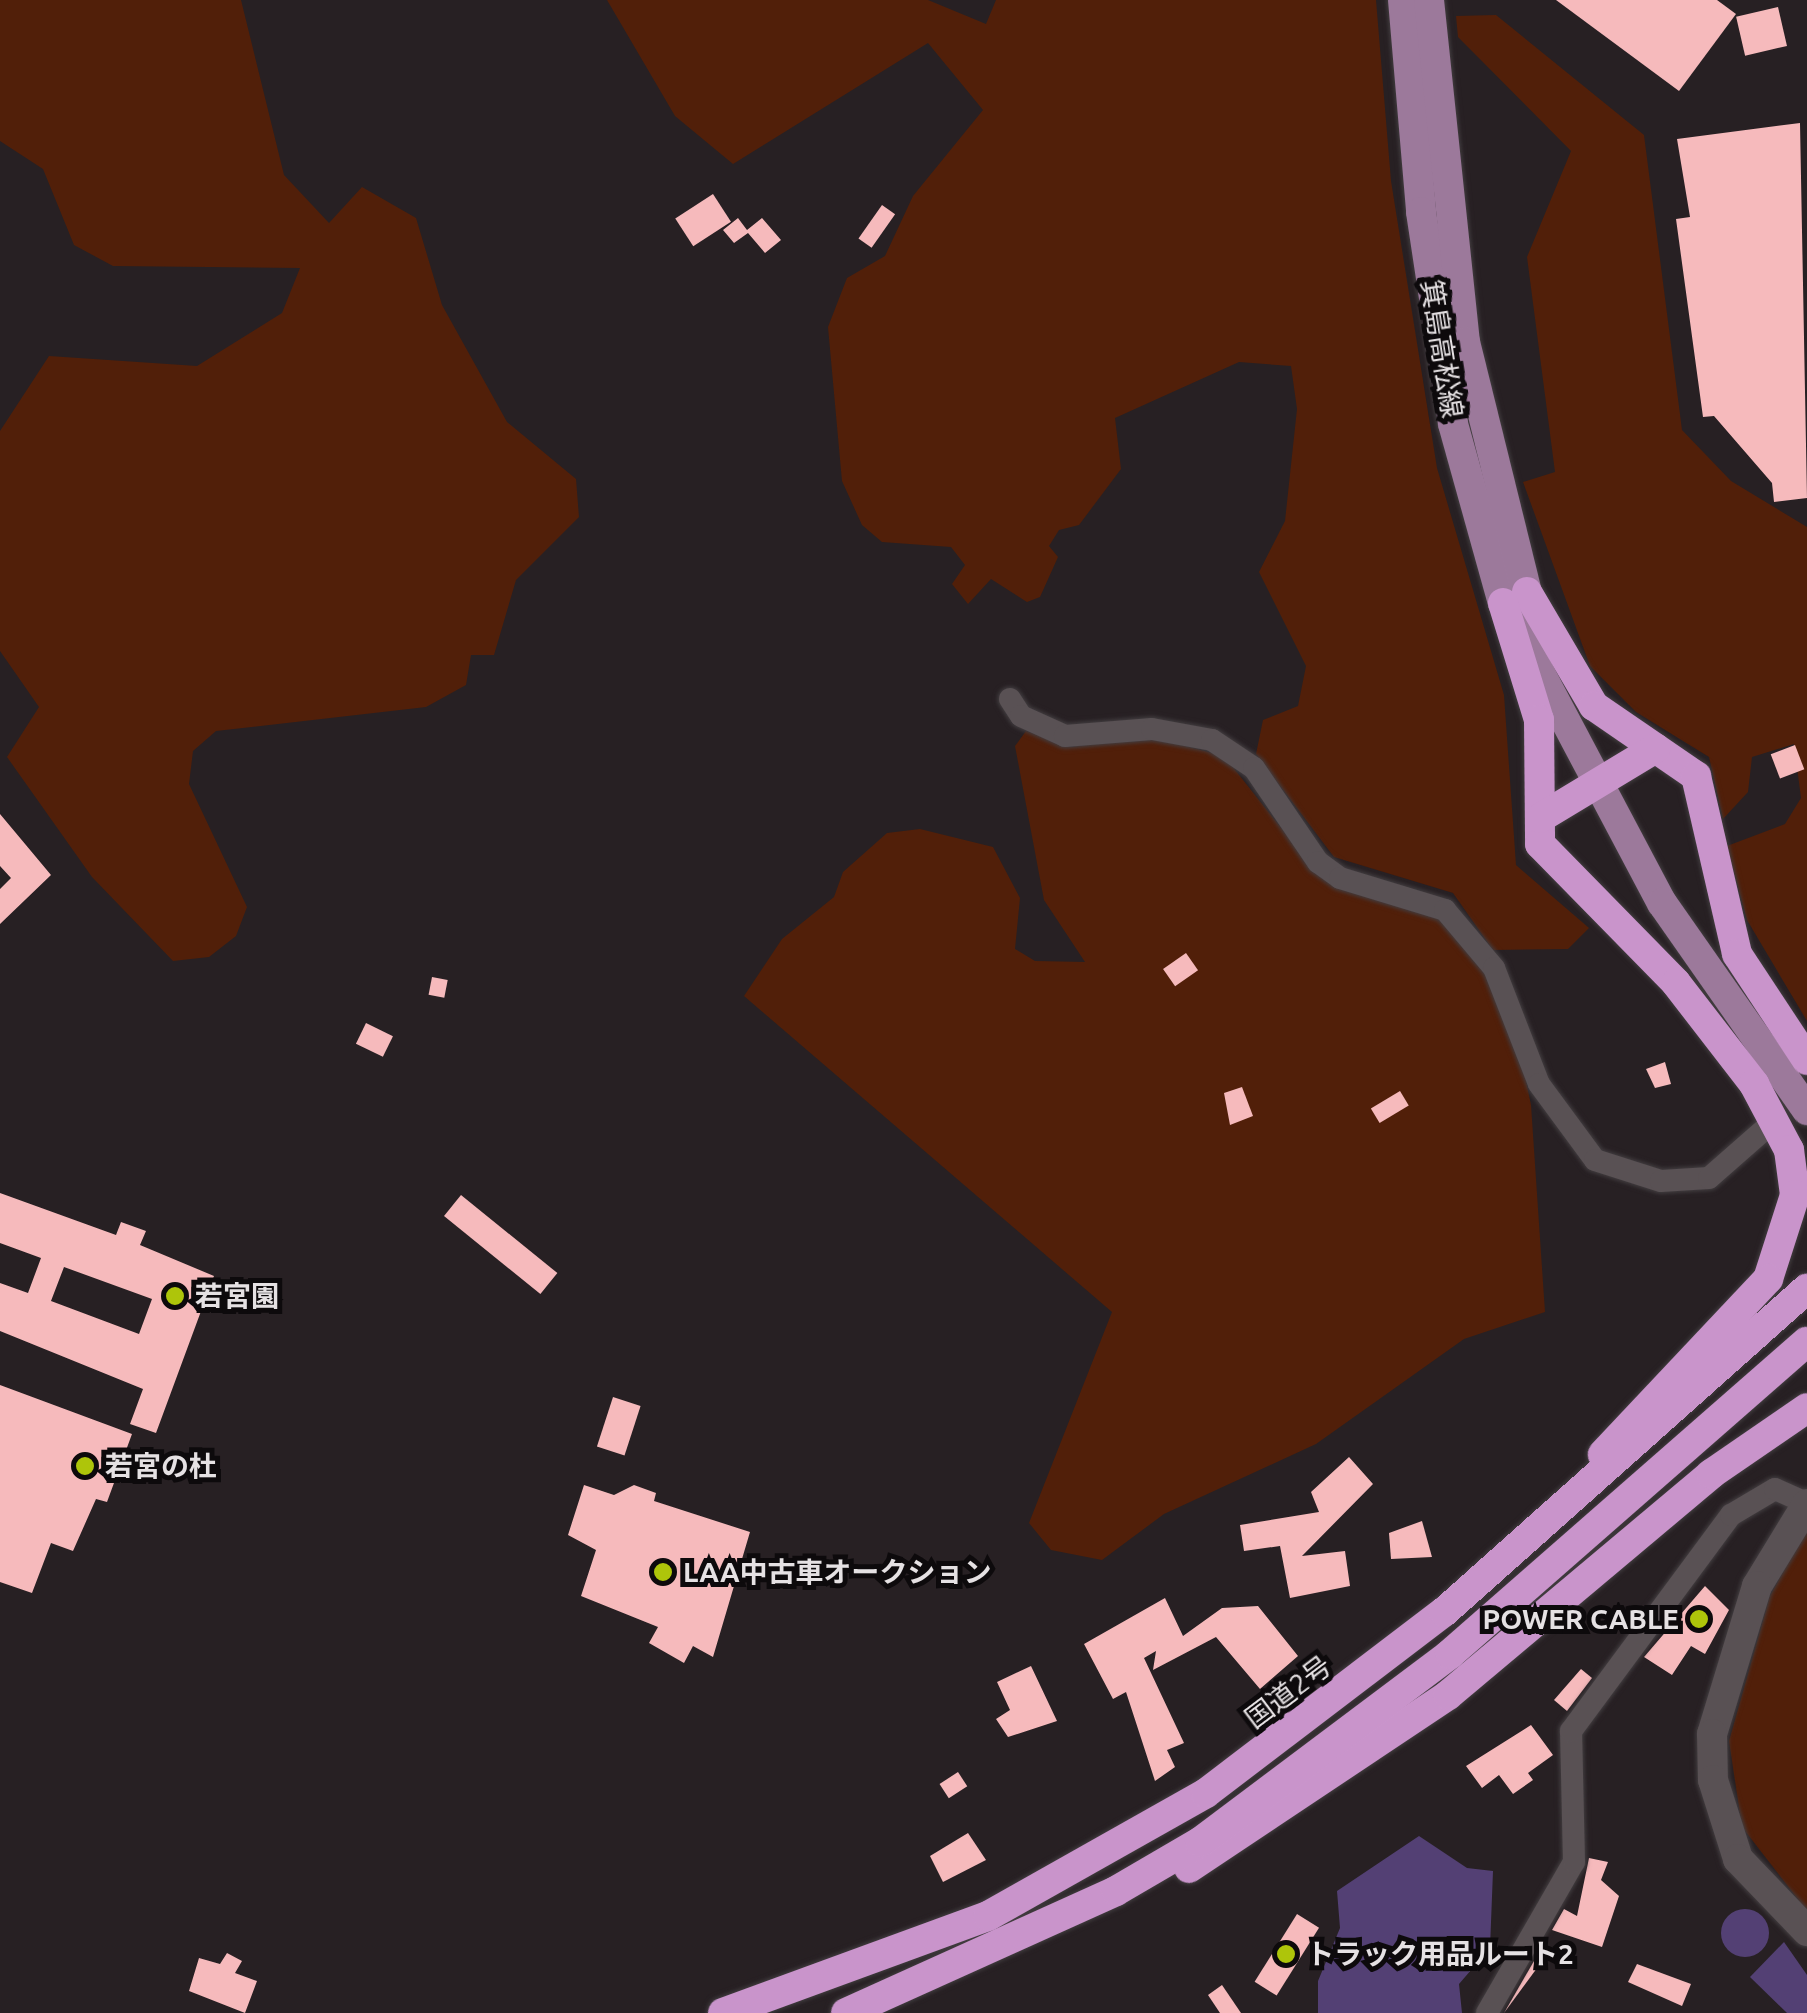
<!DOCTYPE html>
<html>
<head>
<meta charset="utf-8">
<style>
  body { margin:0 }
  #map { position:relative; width:1807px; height:2013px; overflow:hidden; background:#272023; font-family:Ubuntu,"Noto Sans JP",sans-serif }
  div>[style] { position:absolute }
  .green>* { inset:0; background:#511f09 }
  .water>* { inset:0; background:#534074 }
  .round { border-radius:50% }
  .building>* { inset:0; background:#f6babc; transform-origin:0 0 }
  .roads { filter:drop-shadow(0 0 2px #423d40) drop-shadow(0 0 2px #423d40) }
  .street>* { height:22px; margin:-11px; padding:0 11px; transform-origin:11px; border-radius:11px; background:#595154 }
  .secondary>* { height:30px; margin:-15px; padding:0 15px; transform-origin:15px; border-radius:15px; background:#595154 }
  .primary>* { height:30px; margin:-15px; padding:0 15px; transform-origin:15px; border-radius:15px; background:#9c799b }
  .highway>* { height:30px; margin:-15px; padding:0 15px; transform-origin:15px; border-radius:15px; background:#c994cb }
  .dots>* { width:28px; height:28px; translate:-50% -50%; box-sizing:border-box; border:5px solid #0d0a0c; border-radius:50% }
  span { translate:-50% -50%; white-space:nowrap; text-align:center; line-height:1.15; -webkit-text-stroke:10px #0d0a0c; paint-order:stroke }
  .street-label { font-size:28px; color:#e5e1e3 }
  .poi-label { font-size:28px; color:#e5e1e3; font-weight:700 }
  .left { translate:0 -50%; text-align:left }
  .right { translate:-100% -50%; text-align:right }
</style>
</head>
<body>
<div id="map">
  <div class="green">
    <div style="clip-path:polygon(0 0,241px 0,284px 175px,329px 223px,362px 187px,416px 218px,442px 305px,507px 422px,576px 479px,579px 517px,516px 580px,494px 655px,471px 655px,466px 685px,426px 707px,216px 731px,193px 751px,189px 784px,247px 907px,236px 936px,209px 957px,173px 961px,92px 877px,7px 757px,39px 707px,0 651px,0 431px,49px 356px,197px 366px,282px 313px,300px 268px,113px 266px,74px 245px,43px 169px,0 141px)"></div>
    <div style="clip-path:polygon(607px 0,928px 0,986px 24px,996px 0,1376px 0,1391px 181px,1437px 468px,1504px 695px,1516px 865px,1589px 928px,1568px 949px,1493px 950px,1453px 893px,1334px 857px,1256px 754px,1263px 720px,1298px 706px,1306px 666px,1259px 572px,1285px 521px,1297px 409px,1291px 366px,1239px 362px,1115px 418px,1121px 469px,1079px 525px,1059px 530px,1049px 546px,1058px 557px,1040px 597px,1027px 602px,991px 579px,968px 604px,952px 584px,965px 565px,951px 547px,882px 542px,862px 525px,842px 481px,828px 327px,847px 278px,885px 256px,913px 196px,983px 110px,928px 43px,733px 164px,675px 116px)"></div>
    <div style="clip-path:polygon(1496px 15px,1644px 135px,1682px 430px,1731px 481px,1807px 527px,1807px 1021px,1747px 920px,1727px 846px,1785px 824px,1801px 798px,1794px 744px,1752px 757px,1748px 792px,1723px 819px,1709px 757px,1636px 712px,1590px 666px,1523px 482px,1555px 472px,1527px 257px,1571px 151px,1458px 37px,1456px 16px)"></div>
    <div style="clip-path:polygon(1026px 731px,1071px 747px,1150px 737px,1224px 756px,1313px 868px,1436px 916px,1486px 967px,1516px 1033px,1531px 1105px,1545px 1312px,1464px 1339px,1316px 1444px,1164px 1514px,1102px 1560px,1051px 1550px,1029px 1523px,1112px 1312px,744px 996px,782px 939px,834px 897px,843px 872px,887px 833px,920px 829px,993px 847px,1020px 898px,1015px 949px,1035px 961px,1085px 962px,1044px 900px,1015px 746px)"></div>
    <div style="clip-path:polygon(1807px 1529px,1807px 1911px,1742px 1827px,1729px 1741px,1770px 1596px)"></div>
  </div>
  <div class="water">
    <div style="clip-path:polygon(1419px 1836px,1467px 1868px,1493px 1871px,1490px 1948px,1459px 1984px,1462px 2013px,1318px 2013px,1318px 1981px,1340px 1928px,1337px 1891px)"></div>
    <div class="round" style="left:1721px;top:1909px;width:48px;height:48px"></div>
    <div style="clip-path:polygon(1784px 1942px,1807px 1975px,1807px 2013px,1787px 2013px,1750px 1977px)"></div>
  </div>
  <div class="building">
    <div style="clip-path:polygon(1556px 0,1717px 0,1736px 14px,1679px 91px)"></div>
    <div style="left:1778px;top:7px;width:40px;height:43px;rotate:77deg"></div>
    <div style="clip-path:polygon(1800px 123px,1807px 498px,1774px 502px,1772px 483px,1714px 416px,1703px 417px,1676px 219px,1690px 217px,1677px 139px)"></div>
    <div style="left:713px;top:194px;width:33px;height:45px;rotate:57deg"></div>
    <div style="left:882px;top:205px;width:16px;height:41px;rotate:35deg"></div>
    <div style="clip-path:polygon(738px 218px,747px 230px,762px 218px,781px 240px,765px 253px,748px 233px,734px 243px,723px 230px)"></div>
    <div style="left:1795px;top:745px;width:26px;height:26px;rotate:69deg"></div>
    <div style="clip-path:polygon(0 814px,51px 875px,0 924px,0 889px,11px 878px,0 866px)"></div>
    <div style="left:1186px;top:953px;width:21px;height:28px;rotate:55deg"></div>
    <div style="left:432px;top:977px;width:16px;height:18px;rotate:11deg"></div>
    <div style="left:366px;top:1023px;width:30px;height:23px;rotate:26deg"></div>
    <div style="clip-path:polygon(1665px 1062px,1671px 1084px,1655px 1088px,1646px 1069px)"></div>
    <div style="clip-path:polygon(1242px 1087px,1253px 1116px,1230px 1125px,1224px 1093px)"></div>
    <div style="left:1400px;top:1091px;width:17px;height:34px;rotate:59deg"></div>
    <div style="clip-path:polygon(evenodd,0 1193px,116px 1235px,121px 1222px,146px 1231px,140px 1245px,214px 1276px,156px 1433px,130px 1424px,143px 1389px,0 1331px,0 1283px,28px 1293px,41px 1258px,0 1243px,0 1193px,64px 1267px,152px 1299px,139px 1334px,51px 1301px,64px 1267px)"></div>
    <div style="left:461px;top:1195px;width:124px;height:27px;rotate:39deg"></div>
    <div style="clip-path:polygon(0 1385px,132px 1434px,107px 1502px,96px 1499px,73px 1551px,51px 1543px,32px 1593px,0 1582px)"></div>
    <div style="left:613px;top:1397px;width:29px;height:52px;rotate:18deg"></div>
    <div style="clip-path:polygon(1349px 1457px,1373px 1484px,1302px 1556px,1345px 1551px,1350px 1586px,1290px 1598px,1280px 1546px,1244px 1551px,1240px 1525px,1319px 1512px,1311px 1492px)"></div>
    <div style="clip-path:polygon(584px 1485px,614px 1495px,634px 1485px,656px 1493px,654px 1501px,750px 1532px,713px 1657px,693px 1646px,684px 1663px,649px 1643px,658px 1627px,581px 1596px,596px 1550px,568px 1535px)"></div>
    <div style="clip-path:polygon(1422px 1521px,1432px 1557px,1391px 1559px,1389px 1533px)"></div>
    <div style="clip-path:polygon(1705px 1586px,1729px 1610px,1705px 1654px,1691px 1646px,1672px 1675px,1644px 1657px)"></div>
    <div style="clip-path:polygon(1165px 1598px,1183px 1636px,1222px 1608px,1258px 1606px,1298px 1656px,1260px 1689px,1216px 1637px,1153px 1670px,1156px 1651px,1144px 1658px,1184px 1743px,1167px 1750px,1175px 1767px,1155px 1781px,1126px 1692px,1113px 1699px,1084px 1644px)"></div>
    <div style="clip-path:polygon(1031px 1666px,1057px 1721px,1008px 1737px,996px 1719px,1010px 1710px,997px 1682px)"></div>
    <div style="clip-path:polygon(1581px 1669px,1592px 1678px,1567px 1711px,1554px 1700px)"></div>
    <div style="clip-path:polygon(1531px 1725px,1553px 1755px,1528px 1773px,1533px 1780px,1513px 1794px,1499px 1775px,1482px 1788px,1466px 1766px)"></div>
    <div style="left:958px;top:1772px;width:17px;height:22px;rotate:57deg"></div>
    <div style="clip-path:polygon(968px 1833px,986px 1860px,943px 1882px,930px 1856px)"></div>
    <div style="clip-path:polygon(1589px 1858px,1608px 1862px,1601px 1880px,1619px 1896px,1602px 1947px,1552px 1930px,1564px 1909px,1577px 1916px)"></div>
    <div style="left:1297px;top:1914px;width:26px;height:80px;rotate:32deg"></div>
    <div style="clip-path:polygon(227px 1953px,242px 1961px,235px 1973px,257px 1981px,245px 2013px,189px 1991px,199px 1958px,220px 1964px)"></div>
    <div style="clip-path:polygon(1534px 1961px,1540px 1964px,1504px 2013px)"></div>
    <div style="clip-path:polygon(1637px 1964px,1691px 1984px,1682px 2006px,1628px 1982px)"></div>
    <div style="clip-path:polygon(1222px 1985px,1241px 2013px,1220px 2013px,1208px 1995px)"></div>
  </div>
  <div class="roads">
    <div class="street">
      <div style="left:1010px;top:699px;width:20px;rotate:57deg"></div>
      <div style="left:1021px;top:716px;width:48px;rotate:24.4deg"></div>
      <div style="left:1065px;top:736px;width:87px;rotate:-4.6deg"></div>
      <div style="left:1152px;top:729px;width:61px;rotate:10.4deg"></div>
      <div style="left:1212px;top:740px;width:50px;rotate:33.7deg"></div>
      <div style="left:1254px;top:768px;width:114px;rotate:55.8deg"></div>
      <div style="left:1318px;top:862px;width:27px;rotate:36deg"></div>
      <div style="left:1340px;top:878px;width:110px;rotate:16.9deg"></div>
      <div style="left:1445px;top:910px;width:76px;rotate:49.8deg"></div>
      <div style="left:1494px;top:968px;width:124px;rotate:68.8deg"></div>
      <div style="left:1539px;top:1084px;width:94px;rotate:53.6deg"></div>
      <div style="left:1595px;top:1160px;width:69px;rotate:17.7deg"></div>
      <div style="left:1661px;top:1181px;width:48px;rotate:-3.6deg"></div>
      <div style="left:1709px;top:1178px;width:88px;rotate:-41.3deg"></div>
      <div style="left:1487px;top:2013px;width:174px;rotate:-60.1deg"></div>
      <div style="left:1574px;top:1862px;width:131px;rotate:-91.3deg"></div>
      <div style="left:1571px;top:1731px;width:269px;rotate:-53.5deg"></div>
      <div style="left:1731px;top:1515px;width:51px;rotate:-30.6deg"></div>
      <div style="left:1775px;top:1489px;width:35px;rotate:24deg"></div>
    </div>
    <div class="secondary">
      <div style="left:1807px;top:1504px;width:96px;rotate:121.4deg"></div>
      <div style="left:1757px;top:1586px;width:155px;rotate:106.9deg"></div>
      <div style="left:1712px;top:1734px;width:46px;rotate:88.8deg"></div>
      <div style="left:1713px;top:1780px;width:83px;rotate:72.4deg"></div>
      <div style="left:1738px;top:1859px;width:100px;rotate:46.2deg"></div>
    </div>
    <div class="primary">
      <div style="left:1403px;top:0;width:213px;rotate:85.1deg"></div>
      <div style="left:1421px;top:212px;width:214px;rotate:81.4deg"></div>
      <div style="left:1453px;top:424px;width:186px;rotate:74.4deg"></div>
      <div style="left:1503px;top:603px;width:340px;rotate:62.1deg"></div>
      <div style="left:1662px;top:903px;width:253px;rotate:55deg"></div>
      <div style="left:1429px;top:0;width:344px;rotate:84deg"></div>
      <div style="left:1465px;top:342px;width:282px;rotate:76.1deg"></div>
    </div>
    <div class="highway">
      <div style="left:1527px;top:592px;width:132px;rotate:59.6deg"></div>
      <div style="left:1594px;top:706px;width:124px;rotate:34.5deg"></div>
      <div style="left:1696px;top:776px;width:183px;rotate:77deg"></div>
      <div style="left:1737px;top:954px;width:127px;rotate:56.6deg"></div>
      <div style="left:1503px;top:603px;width:122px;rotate:72.9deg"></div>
      <div style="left:1539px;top:720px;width:124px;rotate:89.5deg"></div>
      <div style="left:1540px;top:844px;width:194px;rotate:45.6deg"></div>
      <div style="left:1676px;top:983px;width:128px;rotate:52.3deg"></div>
      <div style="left:1754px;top:1084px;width:75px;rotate:62.1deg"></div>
      <div style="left:1789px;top:1150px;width:45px;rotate:82.4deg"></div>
      <div style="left:1795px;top:1195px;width:88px;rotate:107.8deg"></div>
      <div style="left:1768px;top:1279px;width:241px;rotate:133.3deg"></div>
      <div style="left:1540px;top:818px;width:135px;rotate:-31.1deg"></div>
      <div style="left:1189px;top:1868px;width:311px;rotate:-33.7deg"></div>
      <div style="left:1448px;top:1695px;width:344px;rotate:-40deg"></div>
      <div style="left:1711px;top:1474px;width:116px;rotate:-34.5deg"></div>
      <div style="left:723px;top:2013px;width:282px;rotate:-20.1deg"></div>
      <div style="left:988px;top:1916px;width:250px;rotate:-29.4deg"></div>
      <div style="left:1206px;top:1793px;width:299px;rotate:-37.3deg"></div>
      <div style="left:1444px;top:1612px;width:486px;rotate:-41.7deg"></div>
      <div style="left:846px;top:2013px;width:296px;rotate:-24.3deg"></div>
      <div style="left:1116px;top:1891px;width:97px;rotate:-30.3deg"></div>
      <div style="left:1200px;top:1842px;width:313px;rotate:-36.9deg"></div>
      <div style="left:1450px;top:1654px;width:474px;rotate:-41.2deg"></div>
    </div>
  </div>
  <div class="dots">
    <div style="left:175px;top:1296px;background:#aec50a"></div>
    <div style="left:85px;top:1466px;background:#aec50a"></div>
    <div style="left:663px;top:1572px;background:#aec50a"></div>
    <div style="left:1699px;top:1619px;background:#aec50a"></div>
    <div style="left:1286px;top:1954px;background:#aec50a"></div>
  </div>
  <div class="street-label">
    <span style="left:1442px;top:349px;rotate:81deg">箕島高松線</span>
    <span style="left:1288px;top:1692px;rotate:-37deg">国道2号</span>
  </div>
  <div class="poi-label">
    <span class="left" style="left:195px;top:1296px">若宮園</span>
    <span class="left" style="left:105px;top:1466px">若宮の杜</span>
    <span class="left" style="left:683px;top:1572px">LAA中古車オークション</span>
    <span class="right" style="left:1679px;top:1619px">POWER CABLE</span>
    <span class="left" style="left:1306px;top:1954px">トラック用品ルート2</span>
  </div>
</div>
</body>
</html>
